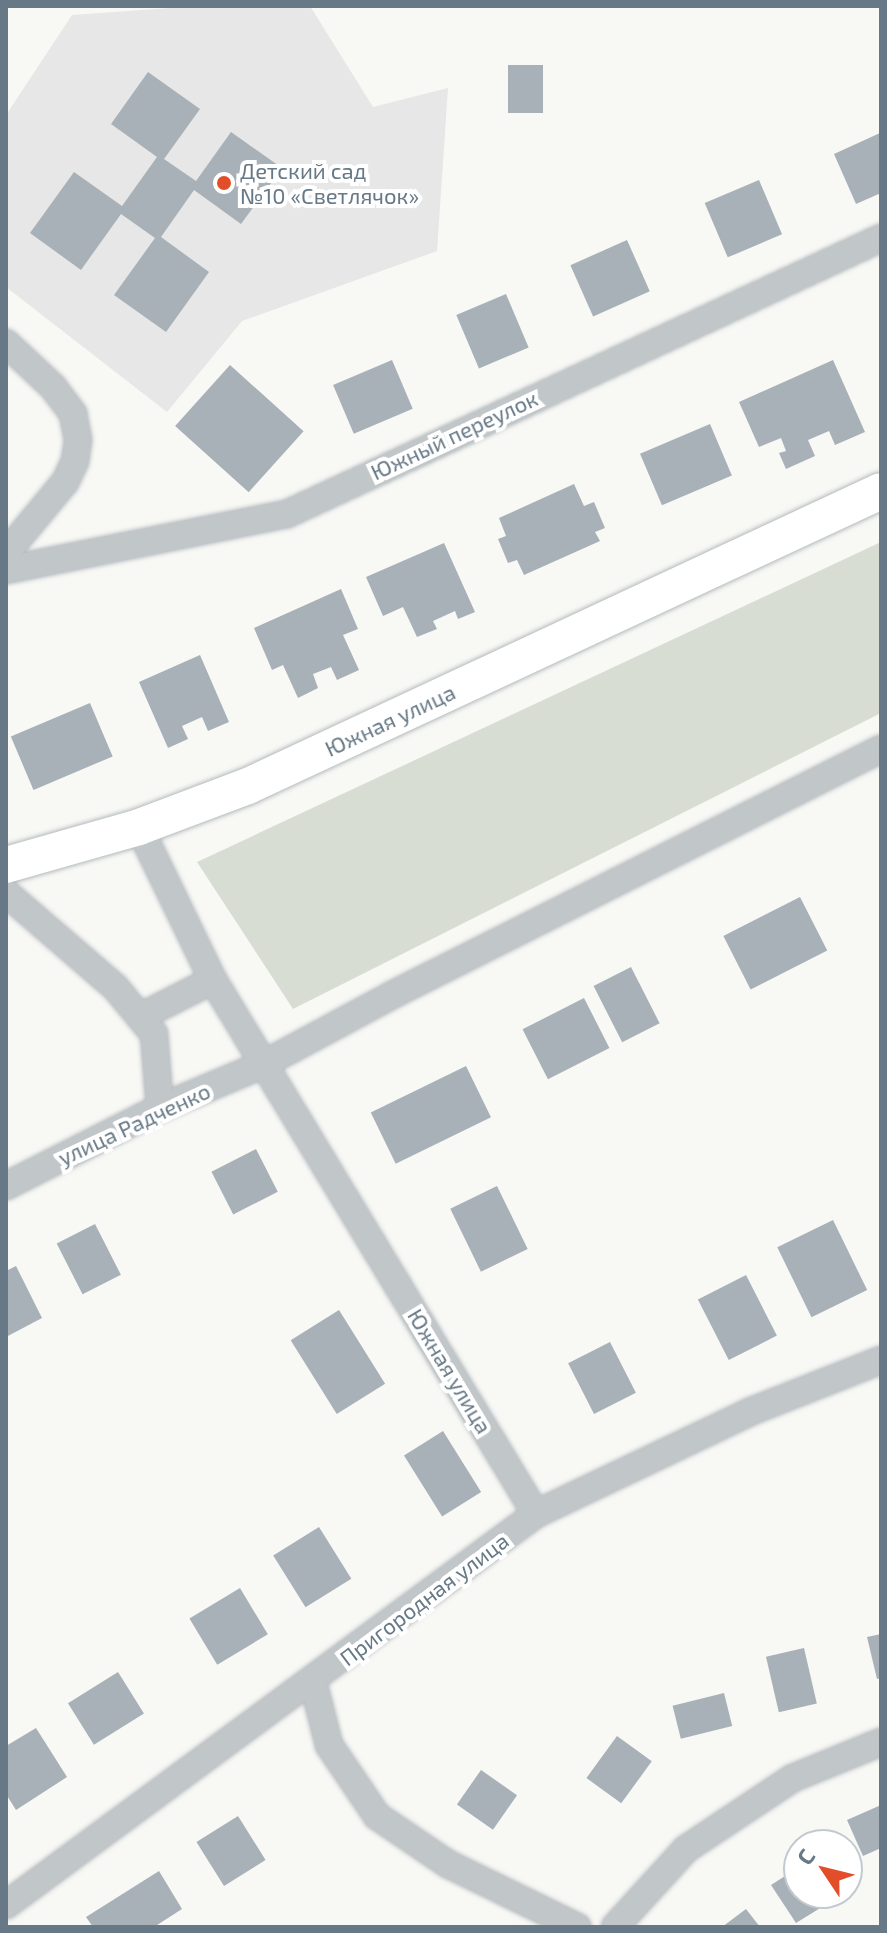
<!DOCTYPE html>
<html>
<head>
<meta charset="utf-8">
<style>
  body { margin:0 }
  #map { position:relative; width:887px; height:1933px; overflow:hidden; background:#f8f8f5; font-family:"Exo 2",sans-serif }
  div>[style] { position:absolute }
  .built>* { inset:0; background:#e6e7e6 }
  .green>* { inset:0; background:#d8ddd4 }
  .building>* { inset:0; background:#a8b1b7; transform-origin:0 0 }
  .roads { filter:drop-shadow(0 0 2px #b4babe) drop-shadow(0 0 2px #b4babe) }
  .street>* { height:26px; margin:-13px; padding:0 13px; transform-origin:13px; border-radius:13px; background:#c1c6c9 }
  .secondary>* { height:36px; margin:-18px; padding:0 18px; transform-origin:18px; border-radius:18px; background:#fff }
  .dots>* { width:22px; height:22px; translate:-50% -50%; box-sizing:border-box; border:4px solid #fff; border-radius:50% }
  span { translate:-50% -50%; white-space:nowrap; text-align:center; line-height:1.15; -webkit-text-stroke:8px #fff; paint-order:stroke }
  .poi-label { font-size:22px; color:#677986 }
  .left { translate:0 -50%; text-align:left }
  .street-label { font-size:22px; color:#677986 }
  .frame { position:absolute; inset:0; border:8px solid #677986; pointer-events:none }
  .north { position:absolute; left:783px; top:1829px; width:80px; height:80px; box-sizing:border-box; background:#fff; border:2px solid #c2c9cf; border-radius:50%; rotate:305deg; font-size:22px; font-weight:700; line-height:32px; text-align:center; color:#677986 }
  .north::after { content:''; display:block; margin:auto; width:28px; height:36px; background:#e34e2a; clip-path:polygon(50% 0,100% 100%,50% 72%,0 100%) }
</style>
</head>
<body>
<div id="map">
  <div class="built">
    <div style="clip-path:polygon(198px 6px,310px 6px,373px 107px,448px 88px,437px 251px,242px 321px,167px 412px,6px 287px,6px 115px,72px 15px)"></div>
  </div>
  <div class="green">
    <div style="clip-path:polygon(881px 542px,881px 713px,293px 1009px,197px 862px)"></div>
  </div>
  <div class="building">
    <div style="left:508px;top:65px;width:35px;height:48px"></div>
    <div style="clip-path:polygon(148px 72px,200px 109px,164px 159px,196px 181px,231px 132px,282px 168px,241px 224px,194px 190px,161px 237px,209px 272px,166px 332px,114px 295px,155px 238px,121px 214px,81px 270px,30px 233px,74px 172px,122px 206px,157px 157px,111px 124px)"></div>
    <div style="clip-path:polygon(880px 133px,881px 193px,856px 204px,834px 154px)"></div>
    <div style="left:759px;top:180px;width:59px;height:59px;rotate:67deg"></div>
    <div style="left:627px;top:240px;width:56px;height:62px;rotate:66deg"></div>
    <div style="left:506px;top:294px;width:58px;height:54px;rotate:67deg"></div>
    <div style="left:392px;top:360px;width:53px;height:64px;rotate:67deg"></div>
    <div style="clip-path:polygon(833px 360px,865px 432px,835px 445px,829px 431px,808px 440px,815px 456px,786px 469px,779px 453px,786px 451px,781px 438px,759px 447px,739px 402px)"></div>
    <div style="left:230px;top:365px;width:99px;height:82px;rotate:42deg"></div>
    <div style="left:710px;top:424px;width:56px;height:76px;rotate:67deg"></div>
    <div style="clip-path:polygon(574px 484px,584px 506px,594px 502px,605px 528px,595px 532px,600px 541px,524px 575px,517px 560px,508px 563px,498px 539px,506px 536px,499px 518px)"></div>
    <div style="clip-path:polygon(444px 543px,475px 612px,458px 619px,455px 611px,433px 621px,437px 629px,417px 637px,403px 607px,383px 616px,366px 577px)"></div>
    <div style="clip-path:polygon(341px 589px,358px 629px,343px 635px,359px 670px,337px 680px,331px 667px,313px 674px,318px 688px,298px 698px,283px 665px,272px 670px,254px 628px)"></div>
    <div style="clip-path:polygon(200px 655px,229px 722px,208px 731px,202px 717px,182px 726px,188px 739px,168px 748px,139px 682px)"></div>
    <div style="left:90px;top:703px;width:58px;height:86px;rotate:67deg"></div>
    <div style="left:800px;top:897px;width:60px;height:86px;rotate:63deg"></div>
    <div style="left:631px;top:967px;width:63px;height:42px;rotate:63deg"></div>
    <div style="left:584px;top:998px;width:56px;height:69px;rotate:63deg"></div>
    <div style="left:466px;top:1066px;width:57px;height:106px;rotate:64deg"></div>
    <div style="left:256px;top:1149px;width:48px;height:50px;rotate:63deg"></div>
    <div style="left:497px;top:1186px;width:70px;height:52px;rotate:64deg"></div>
    <div style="left:833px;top:1220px;width:78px;height:62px;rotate:64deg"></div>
    <div style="left:95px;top:1224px;width:57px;height:43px;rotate:63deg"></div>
    <div style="clip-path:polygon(16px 1266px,42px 1318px,6px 1337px,6px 1271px)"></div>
    <div style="left:746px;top:1275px;width:68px;height:54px;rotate:63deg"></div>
    <div style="left:339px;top:1310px;width:87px;height:57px;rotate:58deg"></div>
    <div style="left:610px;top:1342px;width:57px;height:47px;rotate:63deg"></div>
    <div style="left:443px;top:1431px;width:72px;height:46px;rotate:58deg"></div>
    <div style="left:319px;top:1527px;width:61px;height:54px;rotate:58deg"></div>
    <div style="left:240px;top:1588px;width:54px;height:59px;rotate:59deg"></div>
    <div style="clip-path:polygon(881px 1634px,881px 1678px,877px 1679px,867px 1637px)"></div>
    <div style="left:804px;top:1648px;width:57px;height:39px;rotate:77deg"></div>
    <div style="left:118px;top:1672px;width:49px;height:59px;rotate:58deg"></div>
    <div style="left:724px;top:1693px;width:34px;height:53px;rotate:76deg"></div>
    <div style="clip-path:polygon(36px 1728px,67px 1777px,16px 1810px,6px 1794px,6px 1746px)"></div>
    <div style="left:617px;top:1736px;width:43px;height:52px;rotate:36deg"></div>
    <div style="left:481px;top:1770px;width:44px;height:42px;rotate:35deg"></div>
    <div style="clip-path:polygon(881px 1805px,881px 1848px,863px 1856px,847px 1820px)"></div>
    <div style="left:238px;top:1816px;width:52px;height:49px;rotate:58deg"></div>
    <div style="clip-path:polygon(799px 1867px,799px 1893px,824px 1893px,830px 1902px,796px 1923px,771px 1885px)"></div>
    <div style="clip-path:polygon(159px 1871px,182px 1909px,154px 1927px,93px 1927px,86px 1917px)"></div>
    <div style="clip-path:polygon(746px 1909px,760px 1927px,722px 1927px)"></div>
  </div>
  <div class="roads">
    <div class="street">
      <div style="left:6px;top:343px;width:64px;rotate:43.1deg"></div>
      <div style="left:53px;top:387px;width:34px;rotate:53deg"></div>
      <div style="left:73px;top:414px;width:26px;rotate:79deg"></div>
      <div style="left:78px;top:440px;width:21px;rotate:98deg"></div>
      <div style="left:75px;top:461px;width:23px;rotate:115deg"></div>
      <div style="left:65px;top:482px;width:92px;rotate:129.7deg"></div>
      <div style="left:6px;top:570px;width:287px;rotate:-11.3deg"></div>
      <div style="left:287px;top:514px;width:655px;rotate:-24.92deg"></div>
      <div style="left:139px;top:827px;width:170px;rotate:64.2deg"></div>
      <div style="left:213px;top:980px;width:624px;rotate:58.83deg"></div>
      <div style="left:6px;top:893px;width:144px;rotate:40.8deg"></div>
      <div style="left:115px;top:987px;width:61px;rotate:50.3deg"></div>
      <div style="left:154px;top:1034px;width:74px;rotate:85.4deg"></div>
      <div style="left:140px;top:1017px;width:82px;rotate:-26.9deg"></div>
      <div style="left:6px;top:1186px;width:173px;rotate:-26.9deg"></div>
      <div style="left:160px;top:1108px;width:113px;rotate:-22.9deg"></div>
      <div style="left:264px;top:1064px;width:145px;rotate:-28.3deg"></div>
      <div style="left:392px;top:995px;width:547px;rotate:-26.71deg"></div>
      <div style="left:313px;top:1682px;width:65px;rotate:75.7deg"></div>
      <div style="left:329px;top:1745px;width:86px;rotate:55.9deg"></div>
      <div style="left:377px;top:1816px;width:86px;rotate:34.1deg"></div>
      <div style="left:448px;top:1864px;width:144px;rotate:26deg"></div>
      <div style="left:6px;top:1905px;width:659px;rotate:-36.42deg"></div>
      <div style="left:536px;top:1514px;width:239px;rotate:-25.5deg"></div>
      <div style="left:752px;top:1411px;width:139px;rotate:-21.6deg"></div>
      <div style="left:615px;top:1927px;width:105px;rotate:-47.7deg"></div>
      <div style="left:686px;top:1849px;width:128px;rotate:-33.6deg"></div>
      <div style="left:793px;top:1778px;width:95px;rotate:-22.2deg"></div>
    </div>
    <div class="secondary">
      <div style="left:6px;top:865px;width:138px;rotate:-15.9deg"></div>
      <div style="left:139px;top:827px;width:116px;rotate:-20.6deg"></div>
      <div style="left:248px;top:786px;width:698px;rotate:-24.99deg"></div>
    </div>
  </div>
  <div class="dots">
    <div style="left:224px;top:183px;background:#e34e2a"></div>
  </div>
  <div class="poi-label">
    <span class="left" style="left:240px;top:183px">Детский сад<br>№10 «Светлячок»</span>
  </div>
  <div class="street-label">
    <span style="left:454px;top:435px;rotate:-25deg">Южный переулок</span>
    <span style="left:390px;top:720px;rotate:-25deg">Южная улица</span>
    <span style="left:134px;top:1124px;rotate:-25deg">улица Радченко</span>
    <span style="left:450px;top:1371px;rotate:59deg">Южная улица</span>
    <span style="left:424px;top:1599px;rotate:-37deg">Пригородная улица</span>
  </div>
  <div class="frame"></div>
  <div class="north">С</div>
</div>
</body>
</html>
